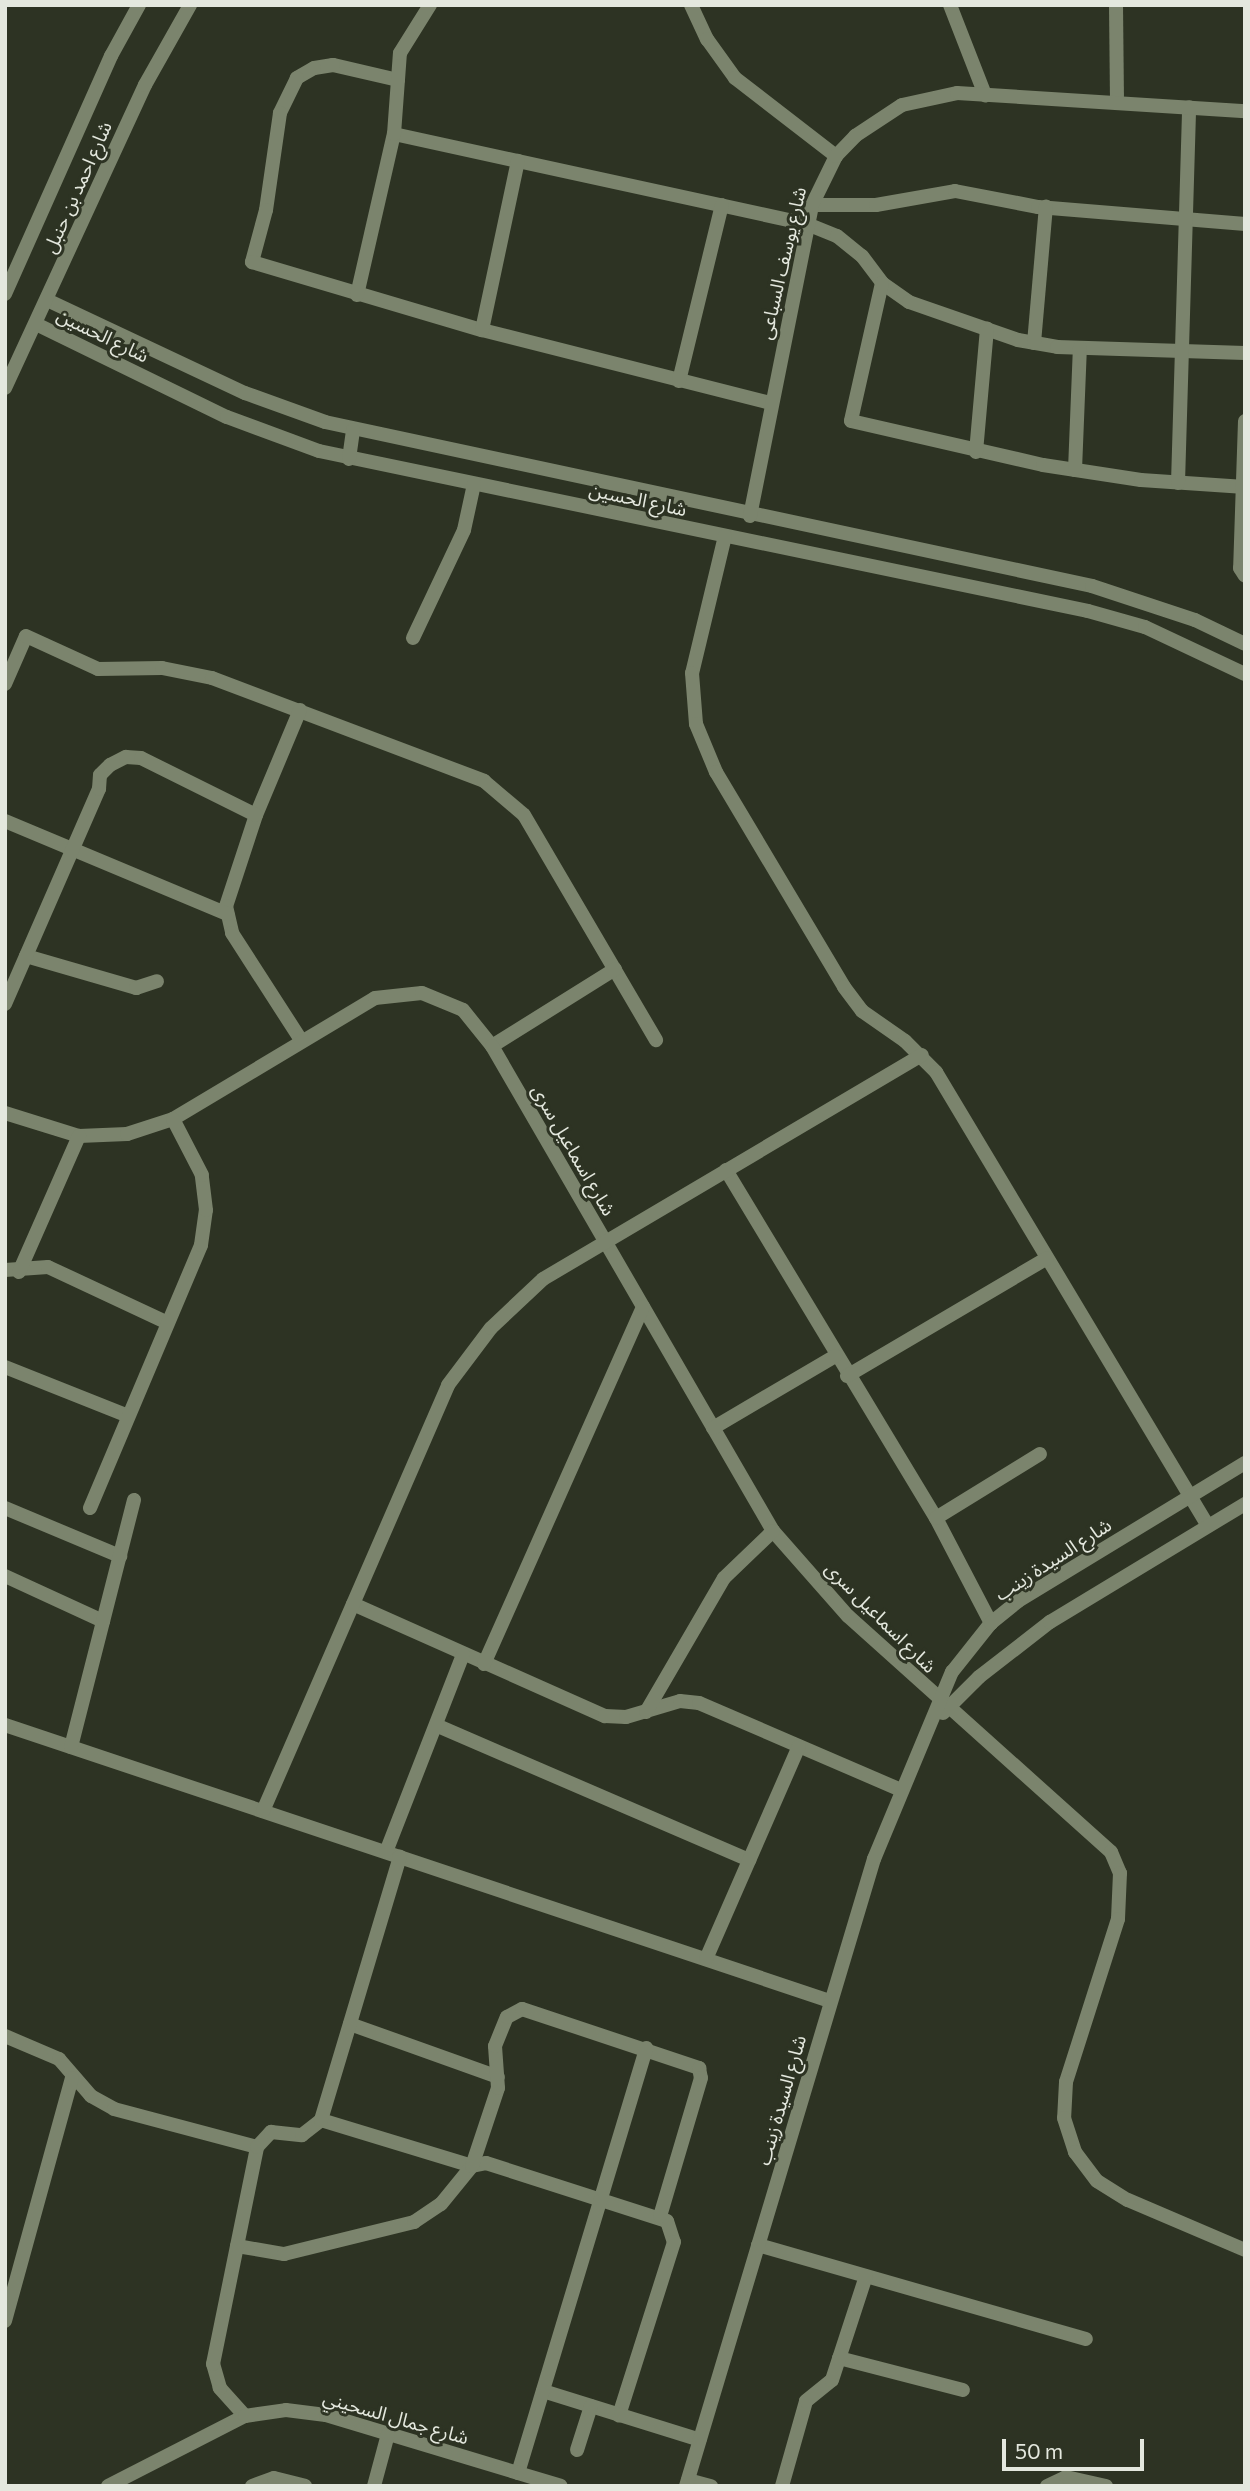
<!DOCTYPE html>
<html>
<head>
<meta charset="utf-8">
<style>
  body { margin:0 }
  #map { position:relative; width:1250px; height:2491px; overflow:hidden; background:#2d3323; font-family:Commissioner,"Noto Sans Arabic",sans-serif }
  div>[style] { position:absolute }
  .minor>* { height:14px; margin:-7px; padding:0 7px; transform-origin:7px; border-radius:7px; background:#7b846d }
  .tertiary>* { height:14px; margin:-7px; padding:0 7px; transform-origin:7px; border-radius:7px; background:#7b846d }
  span { translate:-50% -50%; white-space:nowrap; text-align:center; line-height:1.15; -webkit-text-stroke:6px #2d3323; paint-order:stroke }
  .street-label { font-size:19px; color:#e4e8de }
  .frame { position:absolute; inset:0; border:7px solid #e4e8de; pointer-events:none }
  .scale { position:absolute; left:1002px; top:2439px; width:142px; height:32px; box-sizing:border-box; border:4px solid #e4e8de; border-top:0; padding-left:9px; font-size:21px; line-height:24px; white-space:nowrap; color:#e4e8de; -webkit-text-stroke:5px #2d3323; paint-order:stroke }
</style>
</head>
<body>
<div id="map">
  <div class="minor">
    <div style="left:691px;top:5px;width:38px;rotate:65deg"></div>
    <div style="left:707px;top:39px;width:48px;rotate:54.3deg"></div>
    <div style="left:735px;top:78px;width:128px;rotate:37.7deg"></div>
    <div style="left:950px;top:5px;width:97px;rotate:68.7deg"></div>
    <div style="left:1116px;top:5px;width:98px;rotate:89.4deg"></div>
    <div style="left:398px;top:80px;width:67px;rotate:-167deg"></div>
    <div style="left:333px;top:65px;width:19px;rotate:171deg"></div>
    <div style="left:314px;top:68px;width:20px;rotate:150deg"></div>
    <div style="left:297px;top:78px;width:39px;rotate:116deg"></div>
    <div style="left:280px;top:113px;width:98px;rotate:98.2deg"></div>
    <div style="left:266px;top:210px;width:54px;rotate:105.1deg"></div>
    <div style="left:252px;top:262px;width:240px;rotate:16.5deg"></div>
    <div style="left:482px;top:330px;width:298px;rotate:14.2deg"></div>
    <div style="left:394px;top:134px;width:423px;rotate:12.3deg"></div>
    <div style="left:807px;top:224px;width:32px;rotate:22deg"></div>
    <div style="left:837px;top:236px;width:32px;rotate:39deg"></div>
    <div style="left:862px;top:256px;width:34px;rotate:53deg"></div>
    <div style="left:882px;top:283px;width:33px;rotate:35deg"></div>
    <div style="left:909px;top:302px;width:115px;rotate:19.2deg"></div>
    <div style="left:1018px;top:340px;width:40px;rotate:10deg"></div>
    <div style="left:1057px;top:347px;width:188px;rotate:1.8deg"></div>
    <div style="left:812px;top:205px;width:64px"></div>
    <div style="left:876px;top:205px;width:80px;rotate:-10deg"></div>
    <div style="left:955px;top:191px;width:85px;rotate:10.9deg"></div>
    <div style="left:1038px;top:207px;width:208px;rotate:4.7deg"></div>
    <div style="left:882px;top:283px;width:141px;rotate:102.7deg"></div>
    <div style="left:851px;top:421px;width:197px;rotate:12.9deg"></div>
    <div style="left:1043px;top:465px;width:99px;rotate:8.7deg"></div>
    <div style="left:1141px;top:480px;width:104px;rotate:3.9deg"></div>
    <div style="left:357px;top:295px;width:165px;rotate:-77.1deg"></div>
    <div style="left:394px;top:134px;width:81px;rotate:-85.8deg"></div>
    <div style="left:400px;top:53px;width:57px;rotate:-58deg"></div>
    <div style="left:47px;top:300px;width:219px;rotate:25.2deg"></div>
    <div style="left:245px;top:393px;width:85px;rotate:19.9deg"></div>
    <div style="left:325px;top:422px;width:784px;rotate:12.07deg"></div>
    <div style="left:1092px;top:586px;width:108px;rotate:18.3deg"></div>
    <div style="left:1195px;top:620px;width:55px;rotate:25.6deg"></div>
    <div style="left:36px;top:324px;width:212px;rotate:26deg"></div>
    <div style="left:227px;top:417px;width:98px;rotate:20.3deg"></div>
    <div style="left:319px;top:451px;width:785px;rotate:11.75deg"></div>
    <div style="left:1088px;top:611px;width:59px;rotate:15.7deg"></div>
    <div style="left:1145px;top:627px;width:110px;rotate:25.2deg"></div>
    <div style="left:482px;top:330px;width:173px;rotate:-78deg"></div>
    <div style="left:1034px;top:343px;width:137px;rotate:-85deg"></div>
    <div style="left:679px;top:381px;width:181px;rotate:-76.3deg"></div>
    <div style="left:1245px;top:421px;width:147px;rotate:91.9deg"></div>
    <div style="left:1240px;top:568px;width:9px;rotate:58deg"></div>
    <div style="left:976px;top:452px;width:124px;rotate:-84.9deg"></div>
    <div style="left:349px;top:459px;width:29px;rotate:-82deg"></div>
    <div style="left:1075px;top:470px;width:122px;rotate:-87.7deg"></div>
    <div style="left:1178px;top:483px;width:376px;rotate:-88.3deg"></div>
    <div style="left:750px;top:516px;width:317px;rotate:-78.7deg"></div>
    <div style="left:812px;top:205px;width:55px;rotate:-63.9deg"></div>
    <div style="left:836px;top:156px;width:28px;rotate:-46deg"></div>
    <div style="left:855px;top:136px;width:56px;rotate:-33.4deg"></div>
    <div style="left:902px;top:105px;width:56px;rotate:-12.3deg"></div>
    <div style="left:957px;top:93px;width:289px;rotate:3.6deg"></div>
    <div style="left:725px;top:536px;width:141px;rotate:103.5deg"></div>
    <div style="left:692px;top:673px;width:51px;rotate:85.5deg"></div>
    <div style="left:696px;top:724px;width:52px;rotate:67.4deg"></div>
    <div style="left:716px;top:772px;width:250px;rotate:59.2deg"></div>
    <div style="left:844px;top:987px;width:30px;rotate:53deg"></div>
    <div style="left:862px;top:1011px;width:52px;rotate:34.9deg"></div>
    <div style="left:905px;top:1041px;width:44px;rotate:45deg"></div>
    <div style="left:936px;top:1072px;width:529px;rotate:59.07deg"></div>
    <div style="left:413px;top:638px;width:119px;rotate:-64.7deg"></div>
    <div style="left:464px;top:530px;width:47px;rotate:-77.7deg"></div>
    <div style="left:5px;top:684px;width:52px;rotate:-66.4deg"></div>
    <div style="left:26px;top:636px;width:79px;rotate:24.6deg"></div>
    <div style="left:98px;top:669px;width:64px;rotate:-0.9deg"></div>
    <div style="left:162px;top:668px;width:51px;rotate:11.3deg"></div>
    <div style="left:212px;top:678px;width:291px;rotate:20.7deg"></div>
    <div style="left:484px;top:781px;width:52px;rotate:40.4deg"></div>
    <div style="left:524px;top:815px;width:261px;rotate:59.6deg"></div>
    <div style="left:300px;top:710px;width:114px;rotate:112.7deg"></div>
    <div style="left:256px;top:815px;width:96px;rotate:108.2deg"></div>
    <div style="left:226px;top:906px;width:28px;rotate:77deg"></div>
    <div style="left:232px;top:933px;width:127px;rotate:57.2deg"></div>
    <div style="left:5px;top:821px;width:241px;rotate:22.7deg"></div>
    <div style="left:26px;top:956px;width:115px;rotate:16.2deg"></div>
    <div style="left:136px;top:988px;width:22px;rotate:-18deg"></div>
    <div style="left:5px;top:1004px;width:235px;rotate:-66.4deg"></div>
    <div style="left:99px;top:789px;width:14px;rotate:-86deg"></div>
    <div style="left:100px;top:775px;width:14px;rotate:-45deg"></div>
    <div style="left:110px;top:765px;width:18px;rotate:-27deg"></div>
    <div style="left:126px;top:757px;width:15px;rotate:4deg"></div>
    <div style="left:141px;top:758px;width:128px;rotate:26.4deg"></div>
    <div style="left:492px;top:1046px;width:145px;rotate:-32deg"></div>
    <div style="left:5px;top:1113px;width:77px;rotate:17.3deg"></div>
    <div style="left:79px;top:1136px;width:48px;rotate:-2.4deg"></div>
    <div style="left:127px;top:1134px;width:48px;rotate:-18.1deg"></div>
    <div style="left:173px;top:1119px;width:235px;rotate:-30.9deg"></div>
    <div style="left:375px;top:998px;width:47px;rotate:-6.1deg"></div>
    <div style="left:422px;top:993px;width:44px;rotate:22.5deg"></div>
    <div style="left:463px;top:1010px;width:46px;rotate:51.1deg"></div>
    <div style="left:492px;top:1046px;width:561px;rotate:59.91deg"></div>
    <div style="left:773px;top:1531px;width:113px;rotate:48.6deg"></div>
    <div style="left:848px;top:1616px;width:353px;rotate:41.9deg"></div>
    <div style="left:1111px;top:1852px;width:23px;rotate:67deg"></div>
    <div style="left:1120px;top:1873px;width:46px;rotate:92.5deg"></div>
    <div style="left:1118px;top:1919px;width:171px;rotate:107.7deg"></div>
    <div style="left:1066px;top:2082px;width:36px;rotate:93deg"></div>
    <div style="left:1064px;top:2118px;width:36px;rotate:72deg"></div>
    <div style="left:1075px;top:2152px;width:36px;rotate:53deg"></div>
    <div style="left:1097px;top:2181px;width:36px;rotate:32deg"></div>
    <div style="left:1128px;top:2200px;width:127px;rotate:23.1deg"></div>
    <div style="left:726px;top:1170px;width:406px;rotate:58.9deg"></div>
    <div style="left:936px;top:1518px;width:119px;rotate:62.4deg"></div>
    <div style="left:5px;top:1270px;width:43px;rotate:-4deg"></div>
    <div style="left:48px;top:1267px;width:132px;rotate:25deg"></div>
    <div style="left:19px;top:1272px;width:149px;rotate:-66.2deg"></div>
    <div style="left:5px;top:1367px;width:132px;rotate:21.7deg"></div>
    <div style="left:847px;top:1376px;width:232px;rotate:-30.5deg"></div>
    <div style="left:713px;top:1428px;width:142px;rotate:-30.5deg"></div>
    <div style="left:5px;top:1508px;width:125px;rotate:22.7deg"></div>
    <div style="left:90px;top:1508px;width:285px;rotate:-67.1deg"></div>
    <div style="left:201px;top:1245px;width:35px;rotate:-82deg"></div>
    <div style="left:206px;top:1210px;width:35px;rotate:-97deg"></div>
    <div style="left:202px;top:1175px;width:63px;rotate:-117.4deg"></div>
    <div style="left:936px;top:1518px;width:122px;rotate:-31.6deg"></div>
    <div style="left:5px;top:1576px;width:108px;rotate:24.7deg"></div>
    <div style="left:353px;top:1604px;width:276px;rotate:24deg"></div>
    <div style="left:605px;top:1716px;width:21px;rotate:3deg"></div>
    <div style="left:626px;top:1717px;width:56px;rotate:-16.5deg"></div>
    <div style="left:680px;top:1701px;width:19px;rotate:6deg"></div>
    <div style="left:699px;top:1703px;width:220px;rotate:23.3deg"></div>
    <div style="left:484px;top:1664px;width:391px;rotate:-66deg"></div>
    <div style="left:646px;top:1712px;width:155px;rotate:-59.8deg"></div>
    <div style="left:724px;top:1578px;width:68px;rotate:-43.8deg"></div>
    <div style="left:943px;top:1713px;width:51px;rotate:-45deg"></div>
    <div style="left:979px;top:1677px;width:90px;rotate:-37.8deg"></div>
    <div style="left:1050px;top:1622px;width:228px;rotate:-31.2deg"></div>
    <div style="left:5px;top:1725px;width:870px;rotate:18.5deg"></div>
    <div style="left:438px;top:1726px;width:339px;rotate:23.3deg"></div>
    <div style="left:71px;top:1747px;width:255px;rotate:-75.7deg"></div>
    <div style="left:263px;top:1811px;width:464px;rotate:-66.5deg"></div>
    <div style="left:448px;top:1385px;width:71px;rotate:-53deg"></div>
    <div style="left:491px;top:1328px;width:71px;rotate:-43.3deg"></div>
    <div style="left:543px;top:1279px;width:440px;rotate:-30.6deg"></div>
    <div style="left:386px;top:1852px;width:212px;rotate:-68.7deg"></div>
    <div style="left:706px;top:1959px;width:232px;rotate:-66.4deg"></div>
    <div style="left:350px;top:2024px;width:157px;rotate:19.7deg"></div>
    <div style="left:5px;top:2036px;width:59px;rotate:23.1deg"></div>
    <div style="left:59px;top:2059px;width:49px;rotate:49.1deg"></div>
    <div style="left:91px;top:2096px;width:26px;rotate:29deg"></div>
    <div style="left:114px;top:2109px;width:148px;rotate:14.9deg"></div>
    <div style="left:321px;top:2120px;width:158px;rotate:16.9deg"></div>
    <div style="left:472px;top:2166px;width:14px;rotate:-12deg"></div>
    <div style="left:486px;top:2163px;width:190px;rotate:17.8deg"></div>
    <div style="left:667px;top:2221px;width:22px;rotate:72deg"></div>
    <div style="left:674px;top:2242px;width:182px;rotate:107.6deg"></div>
    <div style="left:758px;top:2245px;width:341px;rotate:16deg"></div>
    <div style="left:237px;top:2246px;width:48px;rotate:9.7deg"></div>
    <div style="left:284px;top:2254px;width:134px;rotate:-13.8deg"></div>
    <div style="left:414px;top:2222px;width:32px;rotate:-34deg"></div>
    <div style="left:441px;top:2204px;width:49px;rotate:-50.8deg"></div>
    <div style="left:472px;top:2166px;width:82px;rotate:-71.6deg"></div>
    <div style="left:498px;top:2088px;width:42px;rotate:-94.1deg"></div>
    <div style="left:495px;top:2046px;width:31px;rotate:-68deg"></div>
    <div style="left:507px;top:2017px;width:17px;rotate:-28deg"></div>
    <div style="left:522px;top:2009px;width:187px;rotate:18.4deg"></div>
    <div style="left:699px;top:2068px;width:10px;rotate:79deg"></div>
    <div style="left:701px;top:2078px;width:144px;rotate:106.5deg"></div>
    <div style="left:5px;top:2321px;width:252px;rotate:-74.6deg"></div>
    <div style="left:839px;top:2358px;width:128px;rotate:14.5deg"></div>
    <div style="left:543px;top:2391px;width:164px;rotate:17.3deg"></div>
    <div style="left:245px;top:2416px;width:38px;rotate:-132deg"></div>
    <div style="left:220px;top:2388px;width:25px;rotate:-106deg"></div>
    <div style="left:213px;top:2364px;width:221px;rotate:-78.5deg"></div>
    <div style="left:257px;top:2147px;width:21px;rotate:-47deg"></div>
    <div style="left:271px;top:2132px;width:31px;rotate:6deg"></div>
    <div style="left:302px;top:2135px;width:24px;rotate:-38deg"></div>
    <div style="left:321px;top:2120px;width:275px;rotate:-73.3deg"></div>
    <div style="left:577px;top:2450px;width:46px;rotate:-72.3deg"></div>
    <div style="left:518px;top:2473px;width:444px;rotate:-73.2deg"></div>
    <div style="left:688px;top:2480px;width:24px;rotate:15deg"></div>
    <div style="left:108px;top:2486px;width:154px;rotate:-27.1deg"></div>
    <div style="left:245px;top:2416px;width:41px;rotate:-8.3deg"></div>
    <div style="left:286px;top:2410px;width:40px;rotate:7.1deg"></div>
    <div style="left:326px;top:2415px;width:245px;rotate:16.8deg"></div>
    <div style="left:252px;top:2486px;width:23px;rotate:-20deg"></div>
    <div style="left:274px;top:2478px;width:32px;rotate:14deg"></div>
    <div style="left:374px;top:2486px;width:54px;rotate:-74.9deg"></div>
    <div style="left:686px;top:2486px;width:655px;rotate:-73.31deg"></div>
    <div style="left:874px;top:1859px;width:203px;rotate:-67.4deg"></div>
    <div style="left:952px;top:1672px;width:63px;rotate:-51.5deg"></div>
    <div style="left:991px;top:1623px;width:35px;rotate:-39deg"></div>
    <div style="left:1018px;top:1601px;width:266px;rotate:-31.3deg"></div>
    <div style="left:782px;top:2486px;width:88px;rotate:-74.2deg"></div>
    <div style="left:806px;top:2401px;width:33px;rotate:-39deg"></div>
    <div style="left:832px;top:2380px;width:109px;rotate:-71.9deg"></div>
    <div style="left:1047px;top:2486px;width:21px;rotate:-25deg"></div>
    <div style="left:1066px;top:2477px;width:41px;rotate:12.7deg"></div>
  </div>
  <div class="tertiary">
    <div style="left:5px;top:294px;width:261px;rotate:-66deg"></div>
    <div style="left:111px;top:56px;width:58px;rotate:-61.2deg"></div>
    <div style="left:5px;top:388px;width:334px;rotate:-65.2deg"></div>
    <div style="left:145px;top:85px;width:92px;rotate:-60.6deg"></div>
  </div>
  <div class="street-label">
    <span style="left:77px;top:187px;rotate:-66deg">شارع احمد بن حنبل</span>
    <span style="left:782px;top:263px;rotate:-77deg">شارع يوسف السباعى</span>
    <span style="left:103px;top:335px;rotate:26deg">شارع الحسين</span>
    <span style="left:638px;top:499px;rotate:12deg">شارع الحسين</span>
    <span style="left:574px;top:1150px;rotate:60deg">شارع اسماعيل سرى</span>
    <span style="left:1053px;top:1559px;rotate:-33deg">شارع السيدة زينب</span>
    <span style="left:881px;top:1617px;rotate:45deg">شارع اسماعيل سرى</span>
    <span style="left:781px;top:2100px;rotate:-74deg">شارع السيدة زينب</span>
    <span style="left:396px;top:2417px;rotate:16deg">شارع جمال السحيني</span>
  </div>
  <div class="frame"></div>
  <div class="scale">50 m</div>
</div>
</body>
</html>
